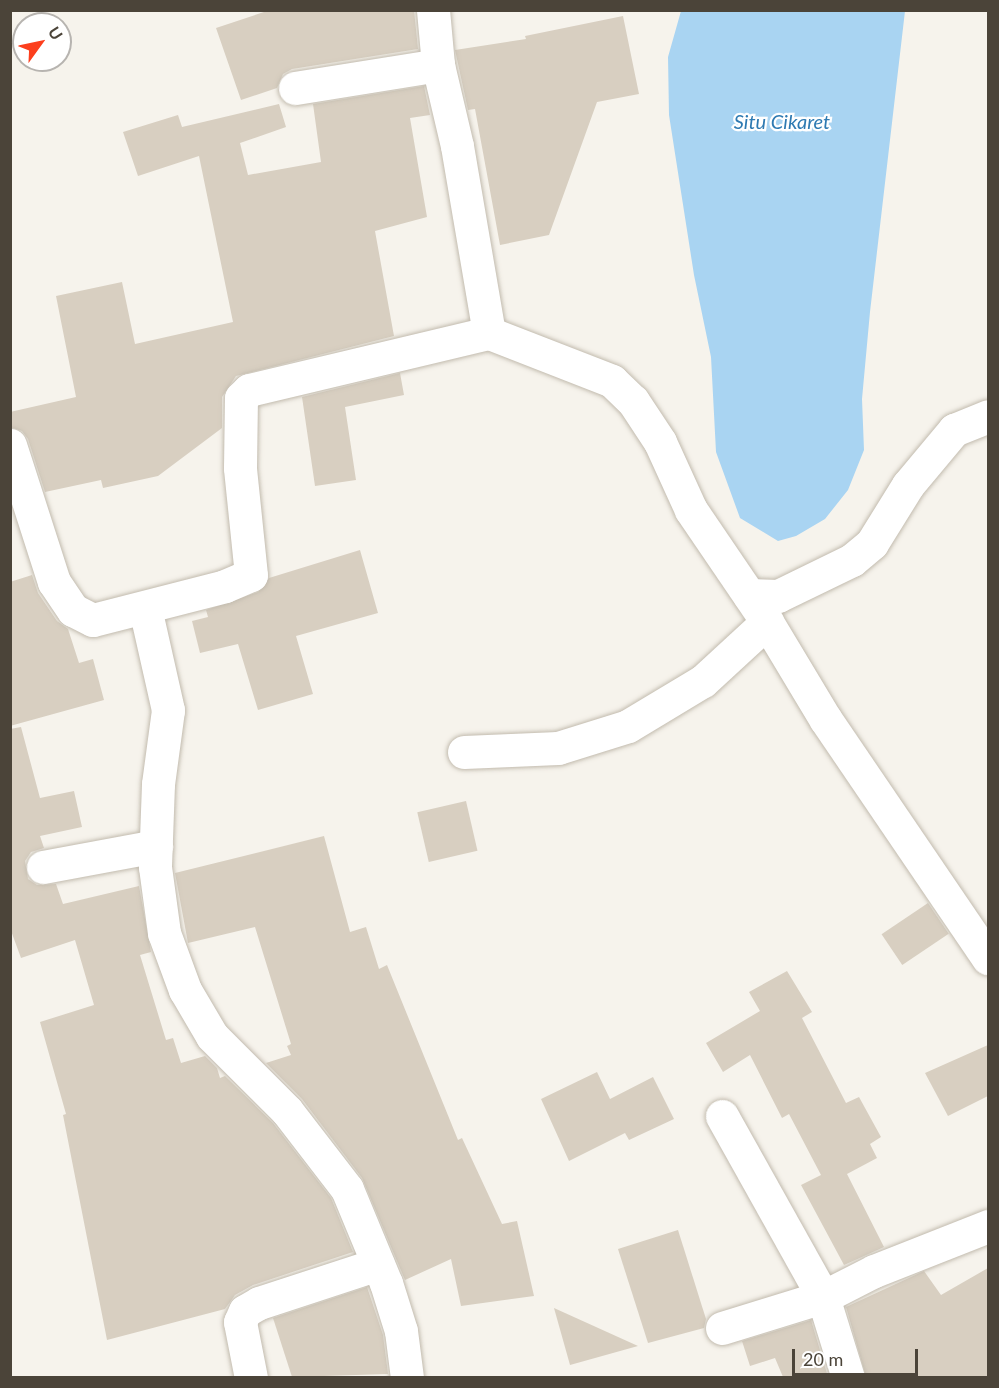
<!DOCTYPE html>
<html>
<head>
<meta charset="utf-8">
<style>
  body { margin:0 }
  #map { position:relative; width:999px; height:1388px; overflow:hidden; background:#f6f3ec; font-family:Lato,sans-serif }
  div>[style] { position:absolute }
  .water>* { inset:0; background:#a9d4f2 }
  .building>* { inset:0; background:#d8cfc1; transform-origin:0 0 }
  .roads { filter:drop-shadow(0 0 2px #c2bbae) drop-shadow(0 0 2px #c2bbae) }
  .minor>* { height:33px; margin:-16.5px; padding:0 16.5px; transform-origin:16.5px; border-radius:16.5px; background:#fff }
  span { translate:-50% -50%; white-space:nowrap; text-align:center; line-height:1.15; -webkit-text-stroke:4.5px #fff; paint-order:stroke }
  .water-label { font-size:20px; color:#2e7ab2; font-style:italic }
  .frame { position:absolute; inset:0; border:12px solid #4b4439; pointer-events:none }
  .north { position:absolute; left:12px; top:12px; width:60px; height:60px; box-sizing:border-box; background:#fff; border:2px solid #b7b4b0; border-radius:50%; rotate:57deg; font-size:16px; font-weight:700; line-height:24px; text-align:center; color:#4b4439 }
  .north::after { content:''; display:block; margin:auto; width:21px; height:27px; background:#fc3f1d; clip-path:polygon(50% 0,100% 100%,50% 72%,0 100%) }
  .scale { position:absolute; left:792px; top:1349px; width:126px; height:27px; box-sizing:border-box; border:3px solid #4b4439; border-top:0; padding-left:8px; font-size:18px; line-height:21px; white-space:nowrap; color:#4b4439; -webkit-text-stroke:4px #fff; paint-order:stroke }
</style>
</head>
<body>
<div id="map">
  <div class="water">
    <div style="clip-path:polygon(681px 11px,905px 11px,870px 312px,862px 399px,864px 450px,848px 490px,825px 519px,796px 536px,778px 541px,740px 518px,716px 452px,711px 357px,694px 275px,669px 115px,668px 57px)"></div>
  </div>
  <div class="building">
    <div style="clip-path:polygon(270px 10px,414px 10px,418px 49px,292px 69px,283px 74px,277px 88px,241px 100px,216px 28px)"></div>
    <div style="clip-path:polygon(623px 16px,639px 94px,597px 102px,549px 235px,500px 245px,475px 109px,468px 110px,455px 50px,526px 39px,525px 36px)"></div>
    <div style="clip-path:polygon(424px 86px,430px 115px,410px 118px,427px 217px,375px 231px,394px 336px,236px 376px,222px 397px,222px 428px,158px 476px,103px 488px,101px 480px,45px 492px,28px 439px,22px 431px,10px 427px,10px 412px,76px 397px,56px 296px,122px 282px,135px 344px,233px 322px,199px 156px,138px 176px,123px 132px,178px 115px,182px 127px,279px 104px,286px 127px,240px 143px,248px 175px,321px 162px,313px 104px)"></div>
    <div style="clip-path:polygon(400px 373px,404px 395px,345px 407px,356px 480px,315px 486px,302px 397px)"></div>
    <div style="clip-path:polygon(360px 550px,378px 613px,296px 636px,313px 694px,258px 710px,238px 644px,200px 653px,192px 621px,208px 617px,206px 610px,258px 592px,269px 578px)"></div>
    <div style="clip-path:polygon(32px 575px,38px 593px,57px 621px,68px 629px,79px 663px,93px 659px,104px 700px,10px 726px,10px 582px)"></div>
    <div style="clip-path:polygon(21px 727px,40px 798px,74px 791px,82px 827px,40px 836px,44px 848px,31px 852px,25px 861px,28px 879px,37px 885px,56px 884px,63px 904px,139px 886px,151px 952px,140px 955px,166px 1040px,173px 1038px,181px 1063px,205px 1056px,217px 1068px,220px 1078px,225px 1076px,273px 1123px,331px 1198px,353px 1252px,253px 1285px,235px 1295px,225px 1309px,107px 1340px,63px 1115px,66px 1114px,40px 1022px,94px 1005px,75px 940px,21px 958px,10px 928px,10px 729px)"></div>
    <div style="left:466px;top:801px;width:51px;height:50px;rotate:77deg"></div>
    <div style="clip-path:polygon(324px 836px,350px 932px,366px 927px,379px 969px,387px 965px,458px 1140px,462px 1138px,502px 1224px,517px 1221px,534px 1296px,461px 1306px,451px 1259px,405px 1280px,362px 1178px,302px 1099px,266px 1063px,291px 1055px,287px 1046px,291px 1044px,255px 927px,188px 943px,175px 873px)"></div>
    <div style="left:928px;top:903px;width:37px;height:56px;rotate:56deg"></div>
    <div style="clip-path:polygon(787px 971px,812px 1012px,802px 1018px,846px 1103px,859px 1097px,881px 1137px,870px 1144px,877px 1158px,847px 1174px,884px 1247px,844px 1265px,801px 1185px,821px 1175px,789px 1114px,782px 1118px,750px 1055px,723px 1072px,706px 1043px,760px 1011px,749px 992px)"></div>
    <div style="clip-path:polygon(988px 1045px,988px 1096px,948px 1116px,925px 1073px)"></div>
    <div style="clip-path:polygon(597px 1072px,610px 1099px,653px 1077px,674px 1119px,629px 1140px,625px 1133px,569px 1161px,541px 1099px)"></div>
    <div style="clip-path:polygon(678px 1230px,706px 1319px,704px 1328px,648px 1343px,618px 1249px)"></div>
    <div style="clip-path:polygon(988px 1268px,988px 1377px,866px 1377px,846px 1307px,924px 1271px,941px 1295px)"></div>
    <div style="clip-path:polygon(367px 1287px,383px 1335px,388px 1374px,292px 1377px,273px 1318px)"></div>
    <div style="clip-path:polygon(554px 1308px,638px 1346px,570px 1365px)"></div>
    <div style="clip-path:polygon(811px 1320px,828px 1377px,783px 1377px,775px 1358px,750px 1366px,742px 1341px)"></div>
  </div>
  <div class="roads">
    <div class="minor">
      <div style="left:433px;top:10px;width:55px;rotate:84.8deg"></div>
      <div style="left:438px;top:65px;width:83px;rotate:76.8deg"></div>
      <div style="left:457px;top:146px;width:190px;rotate:80.3deg"></div>
      <div style="left:295px;top:88px;width:145px;rotate:-9.1deg"></div>
      <div style="left:10px;top:445px;width:144px;rotate:72.2deg"></div>
      <div style="left:54px;top:582px;width:34px;rotate:56deg"></div>
      <div style="left:73px;top:610px;width:22px;rotate:27deg"></div>
      <div style="left:93px;top:620px;width:136px;rotate:-14.4deg"></div>
      <div style="left:225px;top:586px;width:28px;rotate:-23deg"></div>
      <div style="left:251px;top:575px;width:108px;rotate:-95.9deg"></div>
      <div style="left:240px;top:468px;width:70px;rotate:-89.2deg"></div>
      <div style="left:241px;top:398px;width:11px;rotate:-45deg"></div>
      <div style="left:249px;top:390px;width:247px;rotate:-13.4deg"></div>
      <div style="left:489px;top:333px;width:132px;rotate:21.3deg"></div>
      <div style="left:612px;top:381px;width:29px;rotate:44deg"></div>
      <div style="left:633px;top:401px;width:49px;rotate:56.6deg"></div>
      <div style="left:660px;top:442px;width:75px;rotate:65.5deg"></div>
      <div style="left:691px;top:510px;width:135px;rotate:55.8deg"></div>
      <div style="left:767px;top:622px;width:114px;rotate:59deg"></div>
      <div style="left:826px;top:720px;width:288px;rotate:55.8deg"></div>
      <div style="left:749px;top:595px;width:29px;rotate:2deg"></div>
      <div style="left:778px;top:596px;width:82px;rotate:-25.9deg"></div>
      <div style="left:852px;top:560px;width:26px;rotate:-40deg"></div>
      <div style="left:872px;top:543px;width:68px;rotate:-58.2deg"></div>
      <div style="left:908px;top:485px;width:72px;rotate:-50.1deg"></div>
      <div style="left:954px;top:430px;width:37px;rotate:-22deg"></div>
      <div style="left:145px;top:608px;width:105px;rotate:77.3deg"></div>
      <div style="left:168px;top:710px;width:75px;rotate:97.7deg"></div>
      <div style="left:158px;top:784px;width:83px;rotate:92.1deg"></div>
      <div style="left:155px;top:867px;width:67px;rotate:82.2deg"></div>
      <div style="left:164px;top:933px;width:61px;rotate:69.8deg"></div>
      <div style="left:185px;top:990px;width:53px;rotate:59.6deg"></div>
      <div style="left:212px;top:1036px;width:106px;rotate:45deg"></div>
      <div style="left:287px;top:1111px;width:98px;rotate:52.4deg"></div>
      <div style="left:347px;top:1189px;width:102px;rotate:67.5deg"></div>
      <div style="left:386px;top:1283px;width:50px;rotate:72.6deg"></div>
      <div style="left:401px;top:1331px;width:47px;rotate:82.7deg"></div>
      <div style="left:464px;top:752px;width:94px;rotate:-2.4deg"></div>
      <div style="left:558px;top:748px;width:73px;rotate:-17.4deg"></div>
      <div style="left:628px;top:726px;width:87px;rotate:-31deg"></div>
      <div style="left:703px;top:681px;width:87px;rotate:-42.7deg"></div>
      <div style="left:43px;top:867px;width:115px;rotate:-10.5deg"></div>
      <div style="left:722px;top:1116px;width:207px;rotate:60.8deg"></div>
      <div style="left:823px;top:1297px;width:85px;rotate:72.8deg"></div>
      <div style="left:722px;top:1328px;width:106px;rotate:-17.1deg"></div>
      <div style="left:823px;top:1297px;width:57px;rotate:-27deg"></div>
      <div style="left:874px;top:1271px;width:123px;rotate:-21.5deg"></div>
      <div style="left:251px;top:1378px;width:57px;rotate:-101.1deg"></div>
      <div style="left:240px;top:1322px;width:12px;rotate:-66deg"></div>
      <div style="left:245px;top:1311px;width:16px;rotate:-30deg"></div>
      <div style="left:259px;top:1303px;width:125px;rotate:-18.1deg"></div>
    </div>
  </div>
  <div class="water-label">
    <span style="left:782px;top:121px">Situ Cikaret</span>
  </div>
  <div class="frame"></div>
  <div class="north">U</div>
  <div class="scale">20 m</div>
</div>
</body>
</html>
